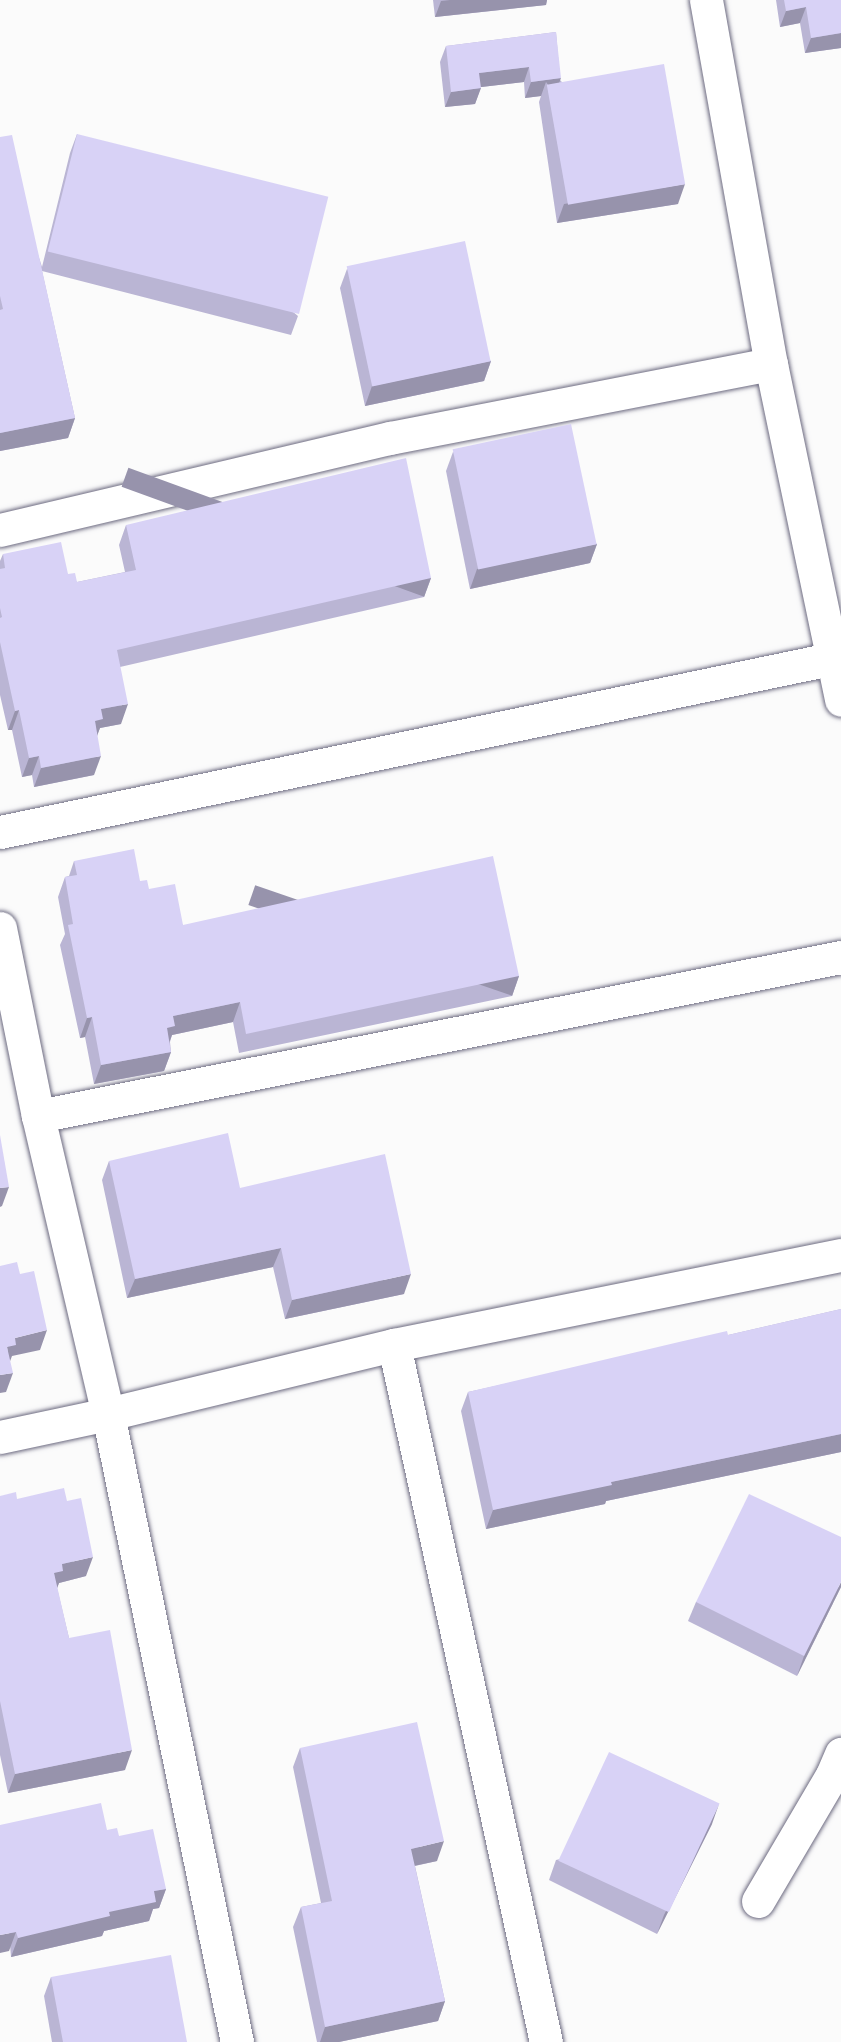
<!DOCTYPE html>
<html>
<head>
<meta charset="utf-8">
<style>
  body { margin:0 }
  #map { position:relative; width:841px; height:2042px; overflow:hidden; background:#fbfbfb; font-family:Raleway,sans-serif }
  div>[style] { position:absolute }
  .roads { filter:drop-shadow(0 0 2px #6d6b81) drop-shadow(0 0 2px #6d6b81) }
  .minor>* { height:33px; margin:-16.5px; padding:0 16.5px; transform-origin:16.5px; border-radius:16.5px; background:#fff }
  .wall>* { inset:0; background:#bab5d4 }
  .shaded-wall>* { inset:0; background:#9793ac; transform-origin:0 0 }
  .building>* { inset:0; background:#d8d2f6; transform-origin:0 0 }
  span { translate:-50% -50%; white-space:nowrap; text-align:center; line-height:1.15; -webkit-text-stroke:6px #fbfbfb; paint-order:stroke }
</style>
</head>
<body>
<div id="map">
  <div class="roads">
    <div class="minor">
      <div style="left:706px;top:0;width:370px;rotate:79.9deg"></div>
      <div style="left:771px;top:364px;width:343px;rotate:78.2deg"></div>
      <div style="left:0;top:530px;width:401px;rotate:-13.3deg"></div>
      <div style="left:390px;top:438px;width:388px;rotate:-11deg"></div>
      <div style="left:0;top:832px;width:848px;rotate:-11.77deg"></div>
      <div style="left:0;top:928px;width:192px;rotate:78.6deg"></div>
      <div style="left:38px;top:1116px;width:306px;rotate:76.8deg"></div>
      <div style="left:108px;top:1414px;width:641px;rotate:78.39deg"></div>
      <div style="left:38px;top:1116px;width:819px;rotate:-11.2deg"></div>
      <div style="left:394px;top:1345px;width:713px;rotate:77.7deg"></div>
      <div style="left:0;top:1437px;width:110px;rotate:-12deg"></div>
      <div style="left:108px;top:1414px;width:294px;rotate:-13.6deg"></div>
      <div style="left:394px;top:1345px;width:456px;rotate:-11.4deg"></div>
      <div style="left:758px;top:1901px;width:146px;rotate:-59.6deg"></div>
      <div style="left:832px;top:1775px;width:23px;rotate:-67deg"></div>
    </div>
  </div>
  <div class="wall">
    <div style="clip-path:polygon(433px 0,547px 0,546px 5px,435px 17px)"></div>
    <div style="clip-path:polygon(776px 0,841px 0,841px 48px,805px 53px,800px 23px,780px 27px)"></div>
    <div style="clip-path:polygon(556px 32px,560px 80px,678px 204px,557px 223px,539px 102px,541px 96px,525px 98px,524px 82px,481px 87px,475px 104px,445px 107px,440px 62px,446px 46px)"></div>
    <div style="clip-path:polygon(77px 134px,298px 316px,291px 335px,42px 271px,75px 418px,68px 438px,0 451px,0 137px,42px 267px,70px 153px)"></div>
    <div style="clip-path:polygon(347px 269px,491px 361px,484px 381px,365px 406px,340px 288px)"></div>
    <div style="clip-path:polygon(453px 452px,597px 544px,590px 563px,470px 589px,446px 471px)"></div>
    <div style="clip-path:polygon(126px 525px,431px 578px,424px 597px,120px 667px,121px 724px,100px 728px,97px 735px,94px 775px,34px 787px,32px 775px,22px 777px,12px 730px,8px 730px,0 695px,0 561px,3px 554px,68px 574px,77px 582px,125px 572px,119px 545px)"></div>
    <div style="clip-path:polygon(74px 861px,140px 881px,183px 925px,519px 976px,512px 996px,239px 1053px,233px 1022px,172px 1035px,170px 1042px,171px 1052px,164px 1071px,94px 1084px,85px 1037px,80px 1038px,60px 945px,65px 934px,58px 897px,65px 877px,69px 876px)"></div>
    <div style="clip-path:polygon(109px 1161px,240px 1188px,404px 1294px,285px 1319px,273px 1267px,127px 1298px,102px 1180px)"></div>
    <div style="clip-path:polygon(841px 1309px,841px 1452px,606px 1501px,605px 1504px,486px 1529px,461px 1411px,468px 1392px,728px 1335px)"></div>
    <div style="clip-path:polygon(0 1496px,17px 1499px,86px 1576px,59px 1583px,57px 1588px,69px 1638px,125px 1770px,8px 1793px,0 1755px)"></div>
    <div style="clip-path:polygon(841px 1587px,797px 1676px,688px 1621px,696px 1602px)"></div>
    <div style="clip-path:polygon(300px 1748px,437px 1861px,415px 1866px,445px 2001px,438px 2021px,339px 2042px,317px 2042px,293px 1927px,301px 1907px,321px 1903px,293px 1767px)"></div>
    <div style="clip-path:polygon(712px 1824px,657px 1934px,549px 1880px,556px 1860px)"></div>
    <div style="clip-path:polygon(0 1825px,107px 1830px,119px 1836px,166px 1889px,159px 1908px,153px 1909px,149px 1921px,104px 1931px,102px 1936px,11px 1957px)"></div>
    <div style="clip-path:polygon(51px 1977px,187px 2042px,52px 2042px,44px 1996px)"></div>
  </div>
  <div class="shaded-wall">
    <div style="clip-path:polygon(450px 0,547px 0,546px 5px,435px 17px,441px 1px)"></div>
    <div style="clip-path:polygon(806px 7px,800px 23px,780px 27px,786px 11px)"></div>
    <div style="clip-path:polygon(841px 33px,841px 48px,805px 53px,811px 38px)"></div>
    <div style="clip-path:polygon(529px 67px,524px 82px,473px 88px,479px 73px)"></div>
    <div style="clip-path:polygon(561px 78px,555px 94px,546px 82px,541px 96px,525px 98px,531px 82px)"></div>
    <div style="clip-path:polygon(481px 88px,475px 104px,445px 107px,451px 92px)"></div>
    <div style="clip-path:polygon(685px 184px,678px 204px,557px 223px,564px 204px)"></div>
    <div style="clip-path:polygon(491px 361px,484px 381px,365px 406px,372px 386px)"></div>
    <div style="clip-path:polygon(75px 418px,68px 438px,0 451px,0 433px)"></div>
    <div style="clip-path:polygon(597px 544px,590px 563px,470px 589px,477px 569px)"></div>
    <div style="left:431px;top:578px;width:20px;height:322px;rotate:110deg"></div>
    <div style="clip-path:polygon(128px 704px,121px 724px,100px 728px,96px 739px,95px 721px,101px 709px)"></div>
    <div style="clip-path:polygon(19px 710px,12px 730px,8px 730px,15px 711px)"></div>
    <div style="clip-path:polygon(39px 756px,32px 775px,22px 777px,29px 758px)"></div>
    <div style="clip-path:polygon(101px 756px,94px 775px,34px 787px,41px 768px)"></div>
    <div style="left:519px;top:976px;width:21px;height:279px;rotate:109deg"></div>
    <div style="clip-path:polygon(240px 1002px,233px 1022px,172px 1035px,168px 1046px,167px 1028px,173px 1016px)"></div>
    <div style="clip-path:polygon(92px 1017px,85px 1037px,80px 1038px,87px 1018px)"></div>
    <div style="clip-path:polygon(171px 1052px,164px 1071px,94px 1084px,101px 1065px)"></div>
    <div style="clip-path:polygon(9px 1187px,2px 1206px,0 1207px,0 1188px)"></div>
    <div style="clip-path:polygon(281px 1248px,273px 1267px,127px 1298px,135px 1279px)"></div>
    <div style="clip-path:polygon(411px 1274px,404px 1294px,285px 1319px,292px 1300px)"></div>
    <div style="clip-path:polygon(47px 1330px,40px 1350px,12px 1356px,9px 1364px,7px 1347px,15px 1338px)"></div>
    <div style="clip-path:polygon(13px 1373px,6px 1392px,0 1393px,0 1375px)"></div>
    <div style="clip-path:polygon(841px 1434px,841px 1452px,606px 1501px,605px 1504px,486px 1529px,493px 1510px,611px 1482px)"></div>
    <div style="clip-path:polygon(93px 1557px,86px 1576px,59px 1583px,56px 1591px,54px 1573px,62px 1564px)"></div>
    <div style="clip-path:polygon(841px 1582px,841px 1587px,797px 1676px,804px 1656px)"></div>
    <div style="clip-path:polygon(132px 1750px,125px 1770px,8px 1793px,15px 1774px)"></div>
    <div style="clip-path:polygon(719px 1804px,712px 1824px,657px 1934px,664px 1915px)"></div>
    <div style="clip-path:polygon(444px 1841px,437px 1861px,404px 1868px,411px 1849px)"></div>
    <div style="clip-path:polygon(166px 1889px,159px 1908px,153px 1909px,149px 1921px,104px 1931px,102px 1936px,11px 1957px,18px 1938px,154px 1891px)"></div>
    <div style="clip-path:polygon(16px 1932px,9px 1951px,0 1953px,0 1935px)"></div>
    <div style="clip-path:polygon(445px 2001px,438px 2021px,339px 2042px,320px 2042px,325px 2027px)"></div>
  </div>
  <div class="building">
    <div style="clip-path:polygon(784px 0,841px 0,841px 33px,811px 38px,806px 7px,786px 11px)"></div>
    <div style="clip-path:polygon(556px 32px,561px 78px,531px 82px,529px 67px,479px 73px,481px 88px,451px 92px,446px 46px)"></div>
    <div style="left:664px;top:64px;width:122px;height:119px;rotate:80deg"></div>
    <div style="left:77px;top:134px;width:259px;height:121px;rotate:14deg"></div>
    <div style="clip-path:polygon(12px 135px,75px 418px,0 433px,0 310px,3px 309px,0 296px,0 137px)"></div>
    <div style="left:465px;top:241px;width:123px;height:121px;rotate:78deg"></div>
    <div style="left:571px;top:424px;width:123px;height:121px;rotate:78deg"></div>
    <div style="clip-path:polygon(406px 458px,431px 578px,117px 650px,128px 704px,101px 709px,103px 719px,95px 721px,101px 756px,41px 768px,39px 756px,29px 758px,19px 710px,15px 711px,0 642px,0 618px,2px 617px,0 608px,0 569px,5px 568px,3px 554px,61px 542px,68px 574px,75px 573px,77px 582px,136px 570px,126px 525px)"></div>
    <div style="clip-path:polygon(134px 849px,140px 881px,147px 880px,149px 889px,175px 884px,183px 925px,493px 856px,519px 976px,246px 1034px,240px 1002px,173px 1016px,175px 1026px,167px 1028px,171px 1052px,101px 1065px,92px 1017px,87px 1018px,68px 925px,73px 924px,65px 877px,77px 875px,74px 861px)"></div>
    <div style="clip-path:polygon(228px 1133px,240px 1188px,385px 1154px,411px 1274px,292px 1300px,281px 1248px,135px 1279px,109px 1161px)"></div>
    <div style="clip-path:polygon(0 1135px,9px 1187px,0 1188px)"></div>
    <div style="clip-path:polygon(17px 1262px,20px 1274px,34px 1271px,47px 1330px,15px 1338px,16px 1345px,7px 1347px,13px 1373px,0 1375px,0 1266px)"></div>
    <div style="clip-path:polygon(841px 1309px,841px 1434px,611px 1482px,612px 1485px,493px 1510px,468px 1392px,679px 1342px,727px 1331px,728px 1335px)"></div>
    <div style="clip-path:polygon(64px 1488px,67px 1501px,81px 1498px,93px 1557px,62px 1564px,63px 1571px,54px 1573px,69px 1638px,110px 1630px,132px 1750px,15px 1774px,0 1701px,0 1496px,16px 1492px,17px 1499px)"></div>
    <div style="clip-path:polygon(749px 1494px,841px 1537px,841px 1582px,804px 1656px,696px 1602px)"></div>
    <div style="clip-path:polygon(417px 1722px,444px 1841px,411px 1849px,445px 2001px,325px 2027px,301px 1907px,332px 1901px,300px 1748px)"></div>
    <div style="left:609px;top:1752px;width:122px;height:120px;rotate:25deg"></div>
    <div style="clip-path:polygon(101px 1803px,107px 1830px,117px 1828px,119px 1836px,153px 1829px,166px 1889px,154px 1891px,156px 1902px,109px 1912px,110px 1916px,18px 1938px,16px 1932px,0 1935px,0 1825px)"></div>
    <div style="clip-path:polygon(171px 1955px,187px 2042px,63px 2042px,51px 1977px)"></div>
  </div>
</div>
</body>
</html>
